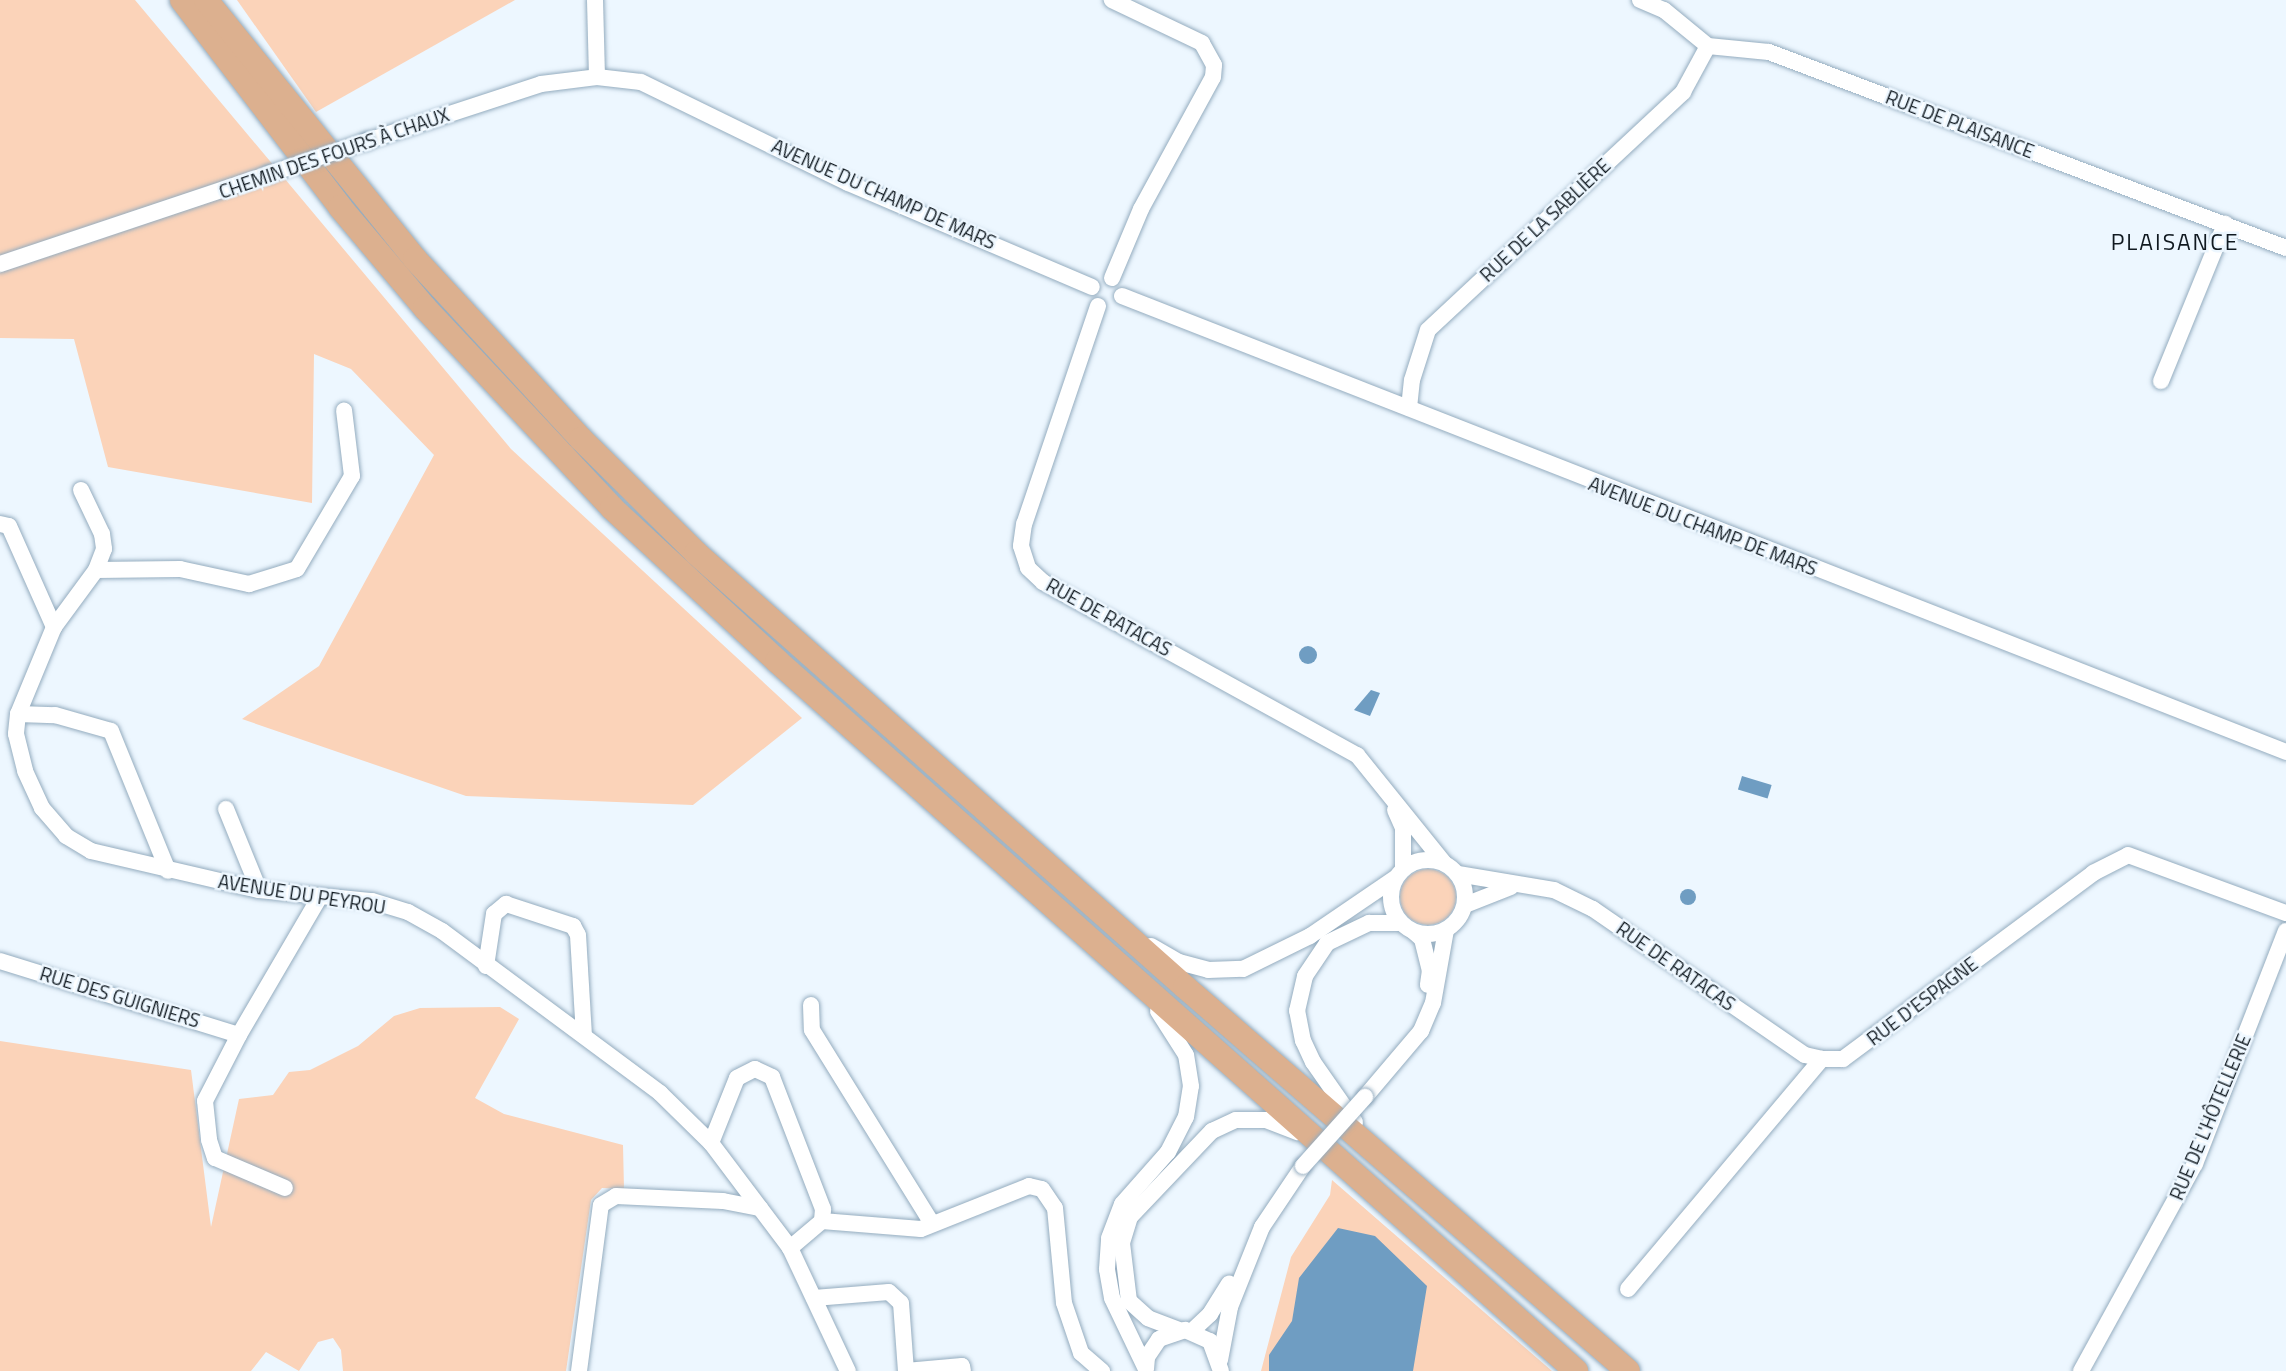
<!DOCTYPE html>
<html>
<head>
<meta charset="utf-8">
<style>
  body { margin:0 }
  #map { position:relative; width:2286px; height:1371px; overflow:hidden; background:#edf7ff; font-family:"Titillium Web",sans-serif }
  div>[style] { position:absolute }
  .green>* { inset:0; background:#fbd3b9 }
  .round { border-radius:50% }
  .water>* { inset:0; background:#6f9dc2; transform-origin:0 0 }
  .roads { filter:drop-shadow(0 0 2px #94acbf) drop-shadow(0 0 2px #94acbf) }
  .street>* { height:16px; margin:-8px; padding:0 8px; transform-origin:8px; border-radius:8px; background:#fff }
  .street>.ring { margin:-8px; padding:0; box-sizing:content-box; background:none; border:16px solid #fff; border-radius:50% }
  .primary>* { height:24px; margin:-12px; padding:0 12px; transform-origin:12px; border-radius:12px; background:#dcb08f }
  .bridges { filter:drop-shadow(0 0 2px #94acbf) drop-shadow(0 0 2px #94acbf) }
  .street-bridge>* { height:16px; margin:-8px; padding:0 8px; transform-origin:8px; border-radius:8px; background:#fff }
  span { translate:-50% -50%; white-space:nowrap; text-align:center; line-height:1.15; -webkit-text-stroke:5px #edf7ff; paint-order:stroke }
  .street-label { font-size:19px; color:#101920 }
  .quarter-label { font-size:23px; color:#101920; letter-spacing:2px }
</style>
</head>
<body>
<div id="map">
  <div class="green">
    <div style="clip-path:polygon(0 0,135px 0,511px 449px,802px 718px,693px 805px,466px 796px,242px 719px,319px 666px,434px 455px,351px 369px,314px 354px,312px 503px,108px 467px,74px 339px,0 338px)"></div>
    <div style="clip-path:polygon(237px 0,515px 0,316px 112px)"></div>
    <div class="round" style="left:1400px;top:869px;width:56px;height:56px"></div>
    <div style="clip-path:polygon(500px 1007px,519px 1019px,475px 1098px,504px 1114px,623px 1145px,624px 1189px,602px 1188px,591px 1200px,566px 1371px,343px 1371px,341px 1350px,333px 1338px,318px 1342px,299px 1371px,266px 1352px,251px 1371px,0 1371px,0 1041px,191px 1070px,211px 1227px,239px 1099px,273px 1095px,289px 1072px,310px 1070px,358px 1046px,394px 1016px,420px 1008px)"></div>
    <div style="clip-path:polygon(1332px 1180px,1552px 1371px,1261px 1371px,1291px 1257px,1330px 1195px)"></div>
  </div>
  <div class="water">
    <div class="round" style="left:1299px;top:646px;width:18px;height:18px"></div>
    <div style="clip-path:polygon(1371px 690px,1380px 693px,1370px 716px,1354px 710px)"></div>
    <div style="left:1742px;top:776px;width:31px;height:14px;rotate:17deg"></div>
    <div class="round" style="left:1680px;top:889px;width:16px;height:16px"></div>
    <div style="clip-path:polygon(1338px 1228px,1375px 1236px,1427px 1286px,1413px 1371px,1269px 1371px,1269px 1355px,1292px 1321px,1299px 1278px)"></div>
  </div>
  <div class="roads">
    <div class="street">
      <div style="left:595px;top:0;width:77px;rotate:88.5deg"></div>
      <div style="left:1640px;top:0;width:26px;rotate:23deg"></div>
      <div style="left:1664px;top:10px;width:57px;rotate:39.3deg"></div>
      <div style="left:1708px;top:46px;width:61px;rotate:5.6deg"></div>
      <div style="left:1769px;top:52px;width:553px;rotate:20.76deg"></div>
      <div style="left:367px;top:141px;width:183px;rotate:-18.1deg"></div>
      <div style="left:541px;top:84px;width:56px;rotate:-7.1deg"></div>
      <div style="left:597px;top:77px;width:44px;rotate:6.5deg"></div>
      <div style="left:641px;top:82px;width:230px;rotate:26deg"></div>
      <div style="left:848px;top:183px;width:265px;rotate:23.1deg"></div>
      <div style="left:0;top:264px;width:284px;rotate:-18.5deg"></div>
      <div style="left:1112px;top:278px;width:75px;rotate:-67.2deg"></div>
      <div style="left:1141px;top:209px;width:150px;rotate:-61.4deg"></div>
      <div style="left:1213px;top:77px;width:12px;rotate:-85deg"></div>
      <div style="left:1214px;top:65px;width:25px;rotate:-119deg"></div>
      <div style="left:1202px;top:43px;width:100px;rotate:-154.5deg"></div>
      <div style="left:1122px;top:296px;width:1250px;rotate:21.39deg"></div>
      <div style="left:1098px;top:306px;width:230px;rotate:108.7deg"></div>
      <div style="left:1024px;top:524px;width:22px;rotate:98deg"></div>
      <div style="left:1021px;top:546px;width:23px;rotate:72deg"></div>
      <div style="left:1028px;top:568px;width:21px;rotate:43deg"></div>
      <div style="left:1043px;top:582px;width:359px;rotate:28.9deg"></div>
      <div style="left:1357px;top:755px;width:139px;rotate:51.1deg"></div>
      <div style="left:2161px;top:381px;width:170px;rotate:-67.8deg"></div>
      <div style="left:1409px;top:408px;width:28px;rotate:-84deg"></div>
      <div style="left:1412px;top:380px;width:52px;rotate:-72.3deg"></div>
      <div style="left:1428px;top:330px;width:349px;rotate:-43deg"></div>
      <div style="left:1683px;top:92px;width:52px;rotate:-61.5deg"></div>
      <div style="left:81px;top:490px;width:49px;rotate:64.5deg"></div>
      <div style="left:102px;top:534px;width:15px;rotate:82deg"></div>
      <div style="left:104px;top:549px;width:22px;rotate:111deg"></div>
      <div style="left:96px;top:570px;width:71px;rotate:126.4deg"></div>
      <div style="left:54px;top:627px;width:94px;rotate:112.5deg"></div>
      <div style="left:18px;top:714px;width:20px;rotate:96deg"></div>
      <div style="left:16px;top:734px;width:38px;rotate:76deg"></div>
      <div style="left:25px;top:771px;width:41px;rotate:65.3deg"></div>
      <div style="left:42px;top:808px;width:37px;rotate:49deg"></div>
      <div style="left:66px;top:836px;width:29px;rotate:31deg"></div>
      <div style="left:91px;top:851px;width:172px;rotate:13.1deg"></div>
      <div style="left:259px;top:890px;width:114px;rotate:5.6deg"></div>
      <div style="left:372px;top:901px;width:38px;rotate:17deg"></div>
      <div style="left:408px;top:912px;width:39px;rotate:29deg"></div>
      <div style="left:442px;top:931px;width:272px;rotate:36.6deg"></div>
      <div style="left:660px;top:1093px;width:71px;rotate:44.4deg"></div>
      <div style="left:711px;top:1143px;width:131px;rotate:53deg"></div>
      <div style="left:790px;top:1248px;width:136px;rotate:64.8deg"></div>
      <div style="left:0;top:524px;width:9px;rotate:13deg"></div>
      <div style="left:9px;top:526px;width:111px;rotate:66deg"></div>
      <div style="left:96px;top:570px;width:84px;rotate:-0.7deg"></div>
      <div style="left:180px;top:569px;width:71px;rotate:12.3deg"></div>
      <div style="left:249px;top:584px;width:50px;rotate:-17.4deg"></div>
      <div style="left:297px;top:569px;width:108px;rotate:-59.4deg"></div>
      <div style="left:352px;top:476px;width:66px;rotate:-96.9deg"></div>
      <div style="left:18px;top:714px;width:37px;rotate:2deg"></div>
      <div style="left:55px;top:715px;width:58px;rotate:15.9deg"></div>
      <div style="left:111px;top:731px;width:151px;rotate:67.8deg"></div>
      <div style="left:226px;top:809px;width:87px;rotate:67.8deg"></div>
      <div style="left:1395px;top:810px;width:20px;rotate:66deg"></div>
      <div style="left:1403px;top:828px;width:40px;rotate:90deg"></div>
      <div class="ring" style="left:1391px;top:860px;width:58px;height:58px"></div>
      <div style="left:1458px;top:874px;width:97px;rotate:9.5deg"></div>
      <div style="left:1554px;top:890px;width:43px;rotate:26deg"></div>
      <div style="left:1593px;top:909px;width:257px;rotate:34.6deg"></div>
      <div style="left:1805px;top:1055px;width:17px;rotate:13deg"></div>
      <div style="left:1465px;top:905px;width:49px;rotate:-21.4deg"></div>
      <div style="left:1414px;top:932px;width:11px;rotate:41deg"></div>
      <div style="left:1422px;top:939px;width:32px;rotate:76deg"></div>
      <div style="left:1430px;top:970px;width:15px;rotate:98deg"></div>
      <div style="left:1151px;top:946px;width:32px;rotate:30deg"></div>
      <div style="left:1179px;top:962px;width:30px;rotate:15deg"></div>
      <div style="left:1208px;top:970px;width:35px;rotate:-2deg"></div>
      <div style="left:1243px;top:969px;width:75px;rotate:-26.2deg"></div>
      <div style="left:1310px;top:936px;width:102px;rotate:-34.2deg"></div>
      <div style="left:0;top:961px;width:250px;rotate:17.2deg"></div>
      <div style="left:239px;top:1035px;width:159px;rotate:-59.7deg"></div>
      <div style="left:486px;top:966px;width:53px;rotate:-81.3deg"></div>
      <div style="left:494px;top:914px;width:16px;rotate:-40deg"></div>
      <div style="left:506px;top:904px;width:71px;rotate:18.2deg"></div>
      <div style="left:573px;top:926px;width:10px;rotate:61deg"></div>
      <div style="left:578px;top:935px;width:101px;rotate:86.6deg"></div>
      <div style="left:811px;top:1005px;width:25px;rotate:88deg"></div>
      <div style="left:812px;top:1030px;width:226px;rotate:58.2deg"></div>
      <div style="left:239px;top:1035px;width:74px;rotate:117.3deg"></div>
      <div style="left:205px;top:1101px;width:39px;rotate:84deg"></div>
      <div style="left:209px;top:1140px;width:19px;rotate:72deg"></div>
      <div style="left:215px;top:1158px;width:76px;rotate:23.2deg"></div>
      <div style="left:1365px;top:1097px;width:87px;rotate:-49.7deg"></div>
      <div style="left:1421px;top:1031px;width:30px;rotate:-67deg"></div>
      <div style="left:1433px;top:1003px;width:74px;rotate:-79.9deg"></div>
      <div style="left:1355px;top:1122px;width:73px;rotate:-125deg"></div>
      <div style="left:1313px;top:1062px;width:23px;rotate:-115deg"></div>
      <div style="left:1303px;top:1041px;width:31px;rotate:-101deg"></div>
      <div style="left:1297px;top:1011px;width:36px;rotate:-77deg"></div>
      <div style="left:1305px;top:976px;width:40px;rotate:-56deg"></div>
      <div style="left:1327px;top:943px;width:47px;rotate:-25.5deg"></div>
      <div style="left:1369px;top:923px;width:31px"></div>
      <div style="left:711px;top:1143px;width:70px;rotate:-68.2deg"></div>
      <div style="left:737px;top:1078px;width:20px;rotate:-27deg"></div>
      <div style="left:755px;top:1069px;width:19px;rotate:25deg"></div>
      <div style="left:772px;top:1077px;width:142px;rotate:68.9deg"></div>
      <div style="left:823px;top:1209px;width:12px;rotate:95deg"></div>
      <div style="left:822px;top:1221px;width:42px;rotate:139.8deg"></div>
      <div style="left:822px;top:1221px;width:99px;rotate:4.6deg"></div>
      <div style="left:921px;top:1229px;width:116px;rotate:-21.7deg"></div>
      <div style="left:1029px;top:1186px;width:13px;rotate:13deg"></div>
      <div style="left:1042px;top:1189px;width:23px;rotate:56deg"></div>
      <div style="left:1055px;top:1208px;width:95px;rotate:84.6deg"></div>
      <div style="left:1064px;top:1303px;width:53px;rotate:71.2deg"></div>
      <div style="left:1081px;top:1353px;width:28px;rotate:41deg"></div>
      <div style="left:1628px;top:1289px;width:301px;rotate:-49.9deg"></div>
      <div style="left:1822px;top:1059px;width:21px"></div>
      <div style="left:1843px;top:1059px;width:312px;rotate:-36.6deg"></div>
      <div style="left:2093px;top:873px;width:39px;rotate:-27deg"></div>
      <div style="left:2128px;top:855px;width:168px;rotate:20.2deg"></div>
      <div style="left:814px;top:1298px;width:75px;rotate:-4.6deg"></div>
      <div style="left:889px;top:1292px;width:16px;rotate:43deg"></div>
      <div style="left:901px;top:1303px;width:68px;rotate:85.8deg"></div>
      <div style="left:1179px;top:1330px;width:33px;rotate:-159deg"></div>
      <div style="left:1148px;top:1318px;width:25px;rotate:-138deg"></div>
      <div style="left:1129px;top:1301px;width:58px;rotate:-96.9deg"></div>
      <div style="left:1122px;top:1243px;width:27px;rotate:-73deg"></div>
      <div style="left:1130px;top:1217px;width:119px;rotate:-46.4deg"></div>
      <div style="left:1212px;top:1131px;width:26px;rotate:-25deg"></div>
      <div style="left:1236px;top:1120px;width:30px"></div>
      <div style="left:1266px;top:1120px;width:34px;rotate:21deg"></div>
      <div style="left:1192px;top:1331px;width:25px;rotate:-43deg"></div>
      <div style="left:1210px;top:1314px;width:36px;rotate:-58deg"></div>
      <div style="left:1220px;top:1360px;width:54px;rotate:-79.3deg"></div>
      <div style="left:1230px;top:1307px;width:86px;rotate:-68.2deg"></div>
      <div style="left:1262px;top:1227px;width:73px;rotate:-56.1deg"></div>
      <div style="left:1145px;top:1367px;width:76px;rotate:-115.6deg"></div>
      <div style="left:1112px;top:1298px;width:29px;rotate:-100deg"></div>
      <div style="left:1107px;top:1269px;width:31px;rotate:-86deg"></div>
      <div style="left:1109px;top:1238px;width:36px;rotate:-69deg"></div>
      <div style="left:1122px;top:1204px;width:69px;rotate:-48.5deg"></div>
      <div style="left:1168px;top:1152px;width:39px;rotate:-63deg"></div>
      <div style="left:1186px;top:1117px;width:31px;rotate:-81deg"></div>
      <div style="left:1191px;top:1086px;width:31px;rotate:-99deg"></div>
      <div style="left:1186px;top:1055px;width:52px;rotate:-122.5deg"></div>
      <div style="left:1146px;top:1369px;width:12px;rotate:-85deg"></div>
      <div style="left:1147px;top:1357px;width:22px;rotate:-56deg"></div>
      <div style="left:1159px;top:1339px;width:28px;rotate:-19deg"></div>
      <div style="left:1185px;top:1330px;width:27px;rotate:24deg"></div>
      <div style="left:1210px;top:1341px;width:32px;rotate:70deg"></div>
      <div style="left:579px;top:1371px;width:167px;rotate:-82.5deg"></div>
      <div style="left:601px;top:1205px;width:17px;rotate:-31deg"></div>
      <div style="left:616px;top:1196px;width:107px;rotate:2.7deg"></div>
      <div style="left:723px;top:1201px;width:38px;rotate:11deg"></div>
      <div style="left:906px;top:1371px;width:56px;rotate:-5.1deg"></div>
      <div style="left:962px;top:1366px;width:5px;rotate:79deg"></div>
      <div style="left:2081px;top:1371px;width:236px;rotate:-61.2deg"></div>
      <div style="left:2195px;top:1164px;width:250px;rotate:-68.7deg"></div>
    </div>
    <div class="primary">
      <div style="left:182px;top:0;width:260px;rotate:52.6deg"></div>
      <div style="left:340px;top:207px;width:132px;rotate:49.9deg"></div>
      <div style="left:425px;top:308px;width:274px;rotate:46.9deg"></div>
      <div style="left:612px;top:508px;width:225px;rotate:42.8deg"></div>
      <div style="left:777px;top:661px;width:1069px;rotate:41.62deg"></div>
      <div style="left:206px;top:0;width:333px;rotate:51.1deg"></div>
      <div style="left:415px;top:259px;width:245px;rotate:47.3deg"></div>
      <div style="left:581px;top:439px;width:162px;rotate:44.7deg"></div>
      <div style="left:696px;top:553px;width:654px;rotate:41.59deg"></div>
      <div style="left:1185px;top:987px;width:586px;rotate:40.92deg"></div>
    </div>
  </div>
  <div class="bridges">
    <div class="street-bridge">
      <div style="left:269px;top:174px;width:103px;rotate:-18.6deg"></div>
      <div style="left:1303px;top:1166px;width:93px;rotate:-48.1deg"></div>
    </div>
  </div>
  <div class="street-label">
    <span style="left:1960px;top:124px;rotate:21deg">RUE DE PLAISANCE</span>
    <span style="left:334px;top:153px;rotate:-19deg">CHEMIN DES FOURS À CHAUX</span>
    <span style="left:884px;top:194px;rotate:24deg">AVENUE DU CHAMP DE MARS</span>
    <span style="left:1545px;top:220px;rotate:-43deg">RUE DE LA SABLIÈRE</span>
    <span style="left:1703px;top:526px;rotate:21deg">AVENUE DU CHAMP DE MARS</span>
    <span style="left:1109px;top:617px;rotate:29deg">RUE DE RATACAS</span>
    <span style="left:302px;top:894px;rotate:9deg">AVENUE DU PEYROU</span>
    <span style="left:1676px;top:966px;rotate:35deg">RUE DE RATACAS</span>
    <span style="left:120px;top:997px;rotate:17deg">RUE DES GUIGNIERS</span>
    <span style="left:1922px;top:1001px;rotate:-37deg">RUE D'ESPAGNE</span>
    <span style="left:2210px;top:1117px;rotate:-67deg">RUE DE L'HÔTELLERIE</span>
  </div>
  <div class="quarter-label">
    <span style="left:2175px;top:242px">PLAISANCE</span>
  </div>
</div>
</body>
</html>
